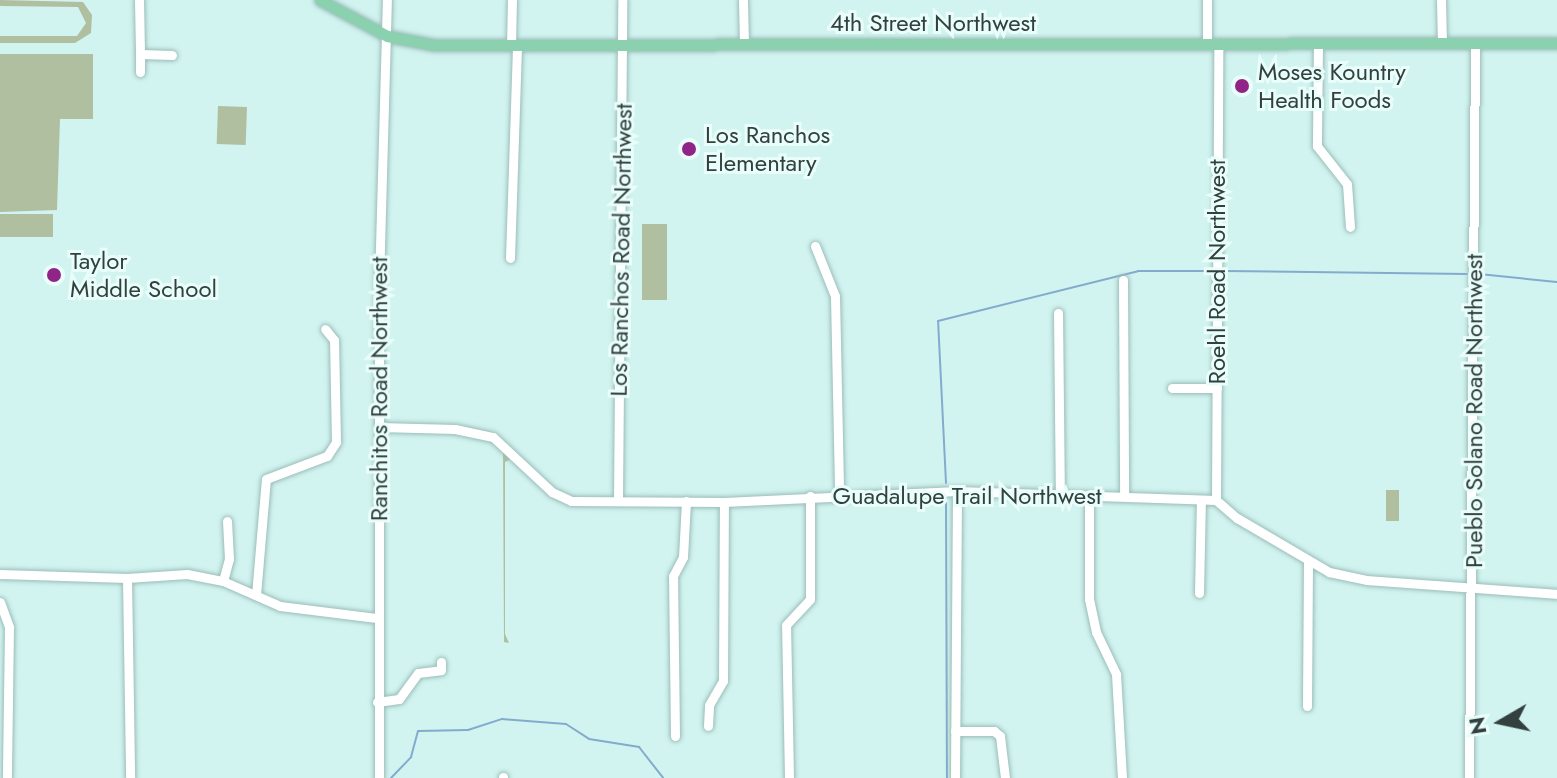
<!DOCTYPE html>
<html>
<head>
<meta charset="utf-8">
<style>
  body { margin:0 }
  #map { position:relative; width:1557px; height:778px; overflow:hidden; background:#d1f4f0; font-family:Jost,sans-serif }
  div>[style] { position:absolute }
  .green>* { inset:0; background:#afbfa0; transform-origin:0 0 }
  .stream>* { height:2px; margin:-1px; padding:0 1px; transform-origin:1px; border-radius:1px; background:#84abcd }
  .roads { filter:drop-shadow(0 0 2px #9cbdb9) drop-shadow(0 0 2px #9cbdb9) }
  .minor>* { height:9px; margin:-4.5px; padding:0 4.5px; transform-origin:4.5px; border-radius:4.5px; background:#fff }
  .major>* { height:11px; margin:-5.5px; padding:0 5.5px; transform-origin:5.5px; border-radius:5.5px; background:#8bd1b0 }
  .dots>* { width:22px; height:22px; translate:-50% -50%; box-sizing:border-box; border:4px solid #e9fefb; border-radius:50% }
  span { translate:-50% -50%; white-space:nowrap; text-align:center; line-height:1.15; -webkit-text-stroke:6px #e9fefb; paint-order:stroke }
  .street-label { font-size:24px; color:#32403e }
  .poi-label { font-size:24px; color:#32403e }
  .left { translate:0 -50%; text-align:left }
  .north { position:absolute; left:1461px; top:682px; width:80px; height:80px; -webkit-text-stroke:6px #e9fefb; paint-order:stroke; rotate:261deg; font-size:22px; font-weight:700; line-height:32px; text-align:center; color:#32403e }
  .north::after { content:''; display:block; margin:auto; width:28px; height:36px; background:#32403e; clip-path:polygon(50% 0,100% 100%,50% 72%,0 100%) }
</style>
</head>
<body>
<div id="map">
  <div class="green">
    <div style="clip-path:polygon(0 0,83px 2px,92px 15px,91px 33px,75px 43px,0 43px,0 36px,77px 36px,86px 23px,78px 7px,0 6px)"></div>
    <div style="clip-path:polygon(0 54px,93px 54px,93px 119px,60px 119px,57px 210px,0 212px)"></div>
    <div style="left:218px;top:106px;width:29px;height:38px;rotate:2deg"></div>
    <div style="left:0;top:214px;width:53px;height:23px"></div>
    <div style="left:642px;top:224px;width:25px;height:76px"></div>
    <div style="clip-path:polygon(503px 448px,511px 459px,505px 462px,505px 634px,509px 643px,504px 642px)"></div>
    <div style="left:1386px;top:490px;width:13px;height:31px"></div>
  </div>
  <div class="stream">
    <div style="left:1224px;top:271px;width:243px;rotate:0.7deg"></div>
    <div style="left:1479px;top:274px;width:78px;rotate:5.9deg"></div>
    <div style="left:946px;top:483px;width:162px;rotate:-92.8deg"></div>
    <div style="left:938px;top:321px;width:206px;rotate:-14deg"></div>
    <div style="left:1138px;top:271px;width:73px"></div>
    <div style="left:946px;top:497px;width:281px;rotate:89.8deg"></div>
    <div style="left:391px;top:778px;width:29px;rotate:-46deg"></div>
    <div style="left:411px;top:757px;width:27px;rotate:-75deg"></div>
    <div style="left:418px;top:731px;width:50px;rotate:-1.1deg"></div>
    <div style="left:468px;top:730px;width:36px;rotate:-18deg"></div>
    <div style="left:502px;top:719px;width:64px;rotate:4.5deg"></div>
    <div style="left:566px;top:724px;width:27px;rotate:33deg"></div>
    <div style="left:589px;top:739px;width:51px;rotate:9.1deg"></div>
    <div style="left:639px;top:747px;width:39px;rotate:52deg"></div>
  </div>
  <div class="roads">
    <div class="minor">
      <div style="left:139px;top:0;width:54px;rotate:88.9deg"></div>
      <div style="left:140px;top:54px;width:32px;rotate:2deg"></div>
      <div style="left:743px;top:0;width:45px;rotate:88.7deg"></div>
      <div style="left:1207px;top:0;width:44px;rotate:90deg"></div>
      <div style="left:1441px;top:0;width:43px;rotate:88.7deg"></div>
      <div style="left:1318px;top:44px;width:102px;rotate:90.6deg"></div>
      <div style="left:1317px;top:146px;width:48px;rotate:51.7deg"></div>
      <div style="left:1347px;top:184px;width:43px;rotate:86deg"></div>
      <div style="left:511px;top:46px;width:46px;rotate:-88.8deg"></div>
      <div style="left:140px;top:72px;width:18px;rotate:-90deg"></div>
      <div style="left:815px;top:246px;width:54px;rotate:68.2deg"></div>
      <div style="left:835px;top:296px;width:198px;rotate:88.8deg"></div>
      <div style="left:510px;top:258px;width:212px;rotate:-88.1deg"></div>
      <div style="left:1123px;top:280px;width:216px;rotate:89.7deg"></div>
      <div style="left:1058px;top:313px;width:180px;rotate:89.4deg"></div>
      <div style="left:1172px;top:388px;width:45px"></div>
      <div style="left:379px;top:427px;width:76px;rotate:1.5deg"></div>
      <div style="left:455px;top:429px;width:39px;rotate:12deg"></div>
      <div style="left:493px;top:437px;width:81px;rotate:43deg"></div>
      <div style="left:552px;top:492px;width:21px;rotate:25deg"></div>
      <div style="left:571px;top:501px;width:153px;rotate:0.4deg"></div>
      <div style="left:724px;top:502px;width:233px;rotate:-2.7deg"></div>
      <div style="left:957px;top:491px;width:259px;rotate:2deg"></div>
      <div style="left:1216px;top:500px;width:28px;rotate:41deg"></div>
      <div style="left:1237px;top:518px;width:107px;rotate:30.4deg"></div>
      <div style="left:1329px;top:572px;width:39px;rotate:12deg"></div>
      <div style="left:1367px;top:580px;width:191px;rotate:4.2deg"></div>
      <div style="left:1089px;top:496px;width:103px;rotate:90deg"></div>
      <div style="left:1089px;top:599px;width:34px;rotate:78deg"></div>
      <div style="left:1096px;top:632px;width:47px;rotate:64.5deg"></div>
      <div style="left:1116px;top:674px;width:104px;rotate:86.7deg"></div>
      <div style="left:618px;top:499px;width:499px;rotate:-89.5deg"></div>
      <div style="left:1216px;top:500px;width:456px;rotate:-89.7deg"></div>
      <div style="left:0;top:574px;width:127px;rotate:1.8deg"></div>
      <div style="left:127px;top:578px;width:60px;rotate:-3.8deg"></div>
      <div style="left:187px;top:574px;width:37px;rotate:11deg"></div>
      <div style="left:223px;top:581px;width:62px;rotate:23.7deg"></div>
      <div style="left:280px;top:606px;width:97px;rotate:7.1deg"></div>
      <div style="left:127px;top:578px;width:200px;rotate:89.1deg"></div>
      <div style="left:223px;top:581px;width:23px;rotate:-75deg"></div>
      <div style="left:229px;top:559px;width:38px;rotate:-93deg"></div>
      <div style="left:1199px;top:593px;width:93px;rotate:-88.8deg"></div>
      <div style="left:256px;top:595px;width:116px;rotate:-85.1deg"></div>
      <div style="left:266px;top:479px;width:65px;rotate:-20.7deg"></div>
      <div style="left:327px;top:456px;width:17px;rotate:-57deg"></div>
      <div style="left:336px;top:442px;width:102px;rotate:-91.1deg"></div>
      <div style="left:334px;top:340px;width:14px;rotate:-129deg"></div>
      <div style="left:0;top:602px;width:27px;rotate:70deg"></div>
      <div style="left:9px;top:627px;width:151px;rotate:90.8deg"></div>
      <div style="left:377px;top:702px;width:22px;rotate:-8deg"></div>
      <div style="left:399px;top:699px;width:32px;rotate:-54deg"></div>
      <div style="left:418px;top:673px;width:23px;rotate:-7deg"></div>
      <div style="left:441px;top:670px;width:8px;rotate:-90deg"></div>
      <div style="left:1307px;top:706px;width:146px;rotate:-89.6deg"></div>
      <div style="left:708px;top:726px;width:21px;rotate:-87deg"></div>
      <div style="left:709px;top:705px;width:28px;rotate:-60deg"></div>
      <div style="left:723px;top:681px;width:179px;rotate:-89.7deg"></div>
      <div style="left:955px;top:731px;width:39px"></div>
      <div style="left:994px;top:731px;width:8px;rotate:40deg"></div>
      <div style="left:1000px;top:736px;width:42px;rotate:83.2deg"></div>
      <div style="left:675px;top:736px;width:160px;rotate:-90.7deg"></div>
      <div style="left:673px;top:576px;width:21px;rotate:-62deg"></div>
      <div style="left:683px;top:557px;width:56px;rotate:-86.9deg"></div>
      <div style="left:503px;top:777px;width:1px;rotate:90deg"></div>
      <div style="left:379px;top:778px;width:495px;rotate:-90deg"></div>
      <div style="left:379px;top:283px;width:283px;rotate:-88.4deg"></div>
      <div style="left:789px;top:778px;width:153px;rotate:-91.1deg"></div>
      <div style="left:786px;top:625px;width:35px;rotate:-47deg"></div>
      <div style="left:810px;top:599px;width:103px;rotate:-90deg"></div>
      <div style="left:955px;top:778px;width:287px;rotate:-89.6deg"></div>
      <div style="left:1469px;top:778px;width:735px;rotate:-89.53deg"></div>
    </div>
    <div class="major">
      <div style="left:320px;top:0;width:76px;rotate:28.2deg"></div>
      <div style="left:387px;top:36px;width:48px;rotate:10.8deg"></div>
      <div style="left:434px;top:45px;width:1123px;rotate:-0.1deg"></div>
    </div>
  </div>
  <div class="dots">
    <div style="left:1242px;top:86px;background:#912487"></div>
    <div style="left:689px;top:149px;background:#912487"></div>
    <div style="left:54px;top:275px;background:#912487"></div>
  </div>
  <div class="street-label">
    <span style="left:933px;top:23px">4th Street Northwest</span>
    <span style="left:621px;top:250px;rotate:-89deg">Los Ranchos Road Northwest</span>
    <span style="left:1217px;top:272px;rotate:-90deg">Roehl Road Northwest</span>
    <span style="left:379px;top:389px;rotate:-90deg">Ranchitos Road Northwest</span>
    <span style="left:1474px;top:411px;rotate:-90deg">Pueblo Solano Road Northwest</span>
    <span style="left:967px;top:496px">Guadalupe Trail Northwest</span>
  </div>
  <div class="poi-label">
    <span class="left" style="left:1258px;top:86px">Moses Kountry<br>Health Foods</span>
    <span class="left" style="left:705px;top:149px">Los Ranchos<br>Elementary</span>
    <span class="left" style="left:70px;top:275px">Taylor<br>Middle School</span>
  </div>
  <div class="north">N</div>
</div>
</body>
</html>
